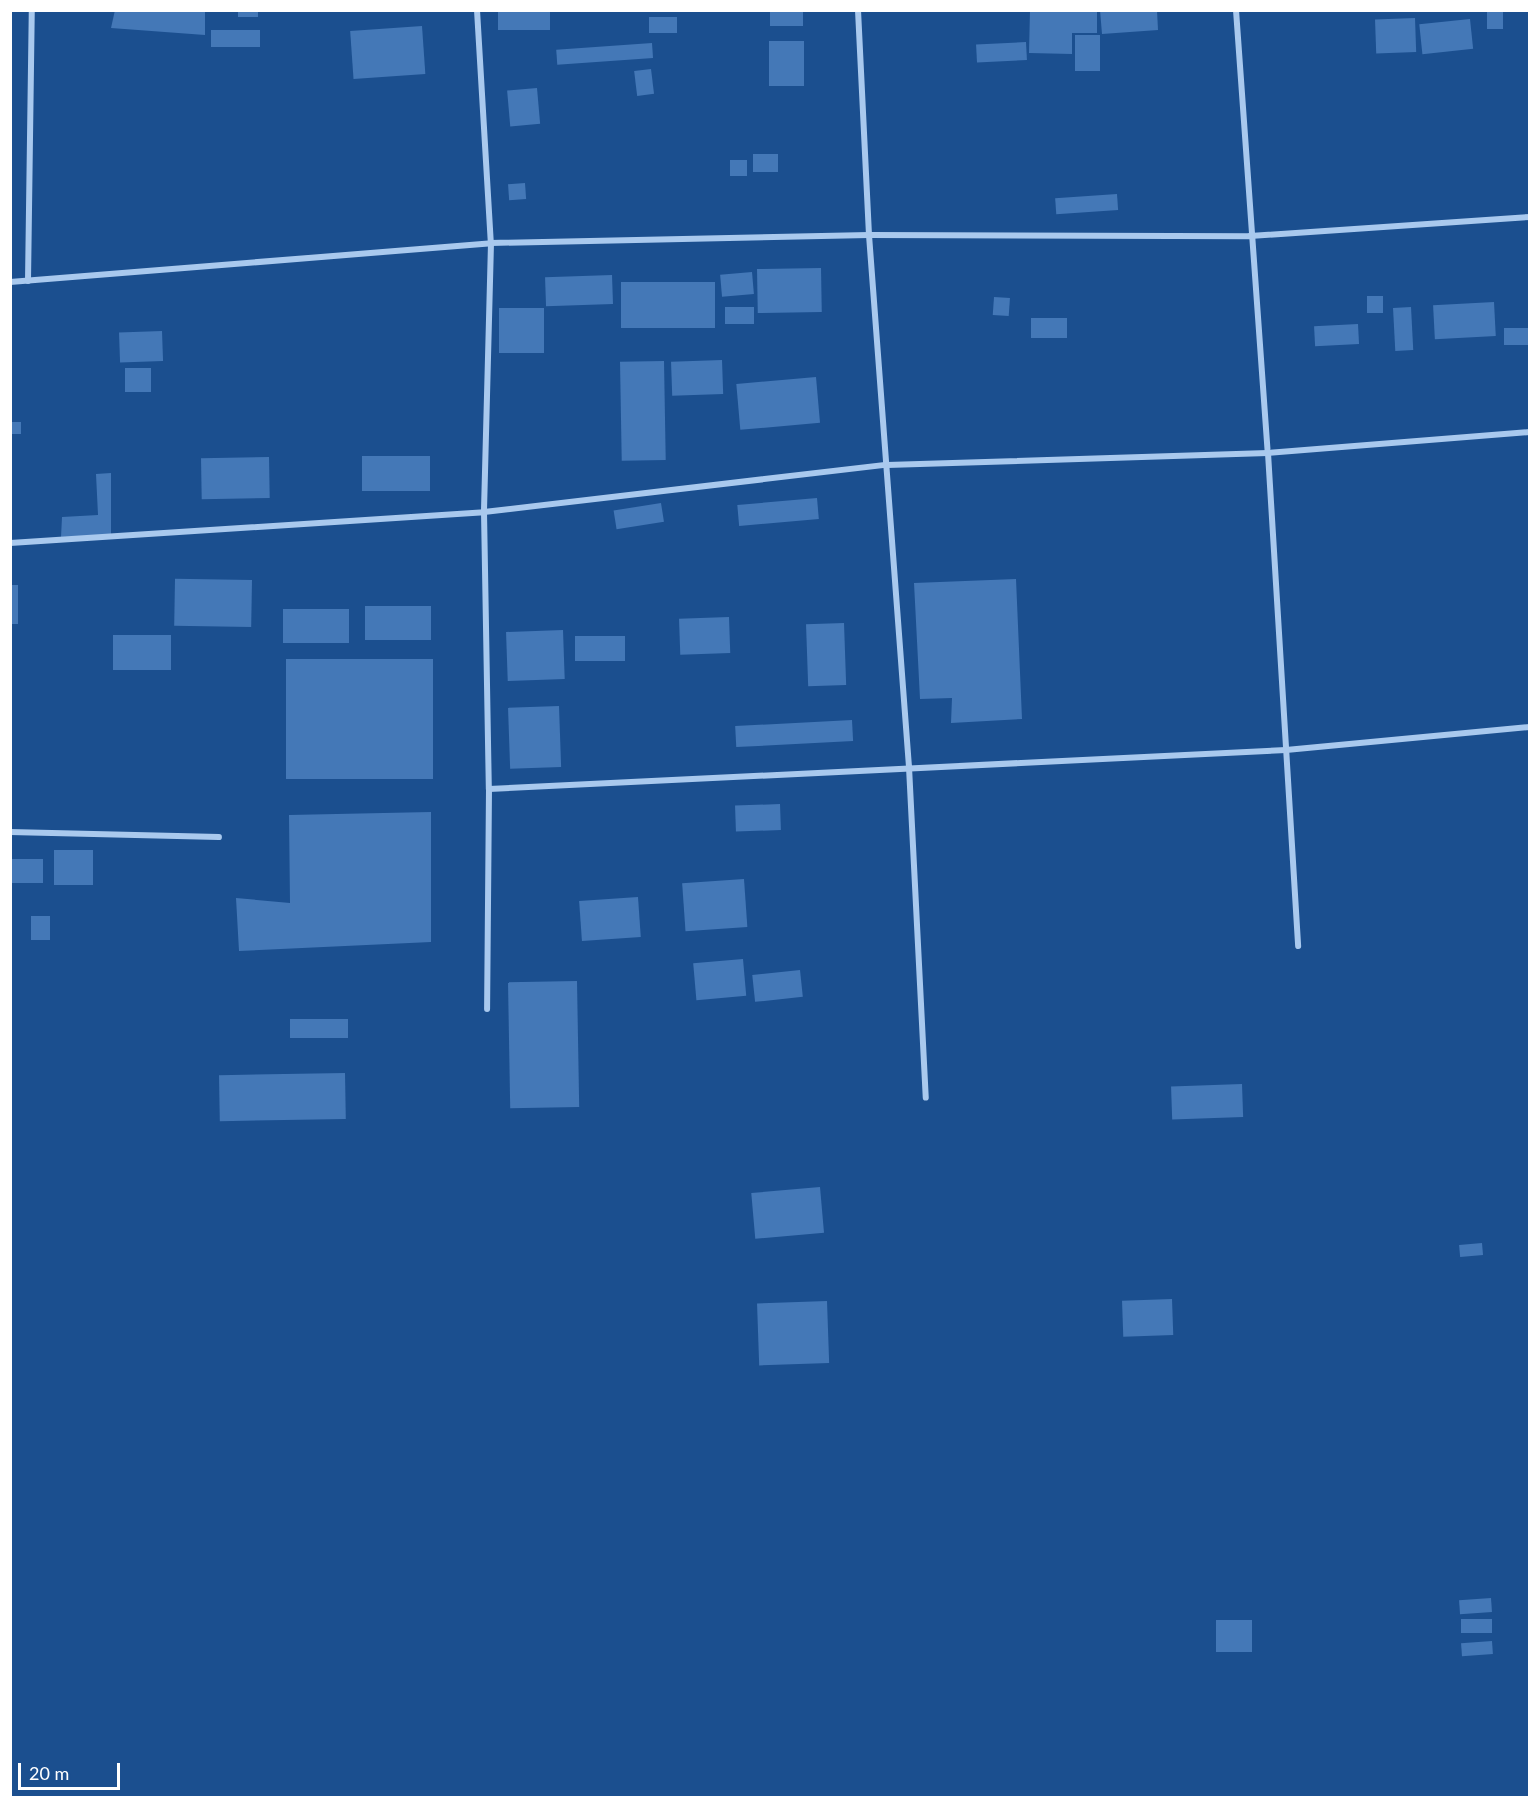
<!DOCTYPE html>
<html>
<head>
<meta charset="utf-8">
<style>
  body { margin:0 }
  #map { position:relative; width:1540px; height:1808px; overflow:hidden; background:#1b4f8f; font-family:Lato,sans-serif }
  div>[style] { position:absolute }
  .building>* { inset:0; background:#4478b7; transform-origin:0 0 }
  .minor>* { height:6px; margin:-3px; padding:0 3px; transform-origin:3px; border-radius:3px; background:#a9c9ee }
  span { translate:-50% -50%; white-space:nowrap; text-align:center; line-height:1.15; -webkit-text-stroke:4.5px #1b4f8f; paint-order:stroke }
  .frame { position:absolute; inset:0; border:12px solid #fff; pointer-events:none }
  .scale { position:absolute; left:18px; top:1763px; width:102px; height:27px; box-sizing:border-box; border:3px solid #fff; border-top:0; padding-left:8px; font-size:18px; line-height:21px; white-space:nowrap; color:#fff; -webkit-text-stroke:4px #1b4f8f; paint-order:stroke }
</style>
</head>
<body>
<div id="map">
  <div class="building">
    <div style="clip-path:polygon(115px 10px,205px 10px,205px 35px,111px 28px)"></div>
    <div style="left:238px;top:10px;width:20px;height:7px"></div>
    <div style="left:498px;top:10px;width:52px;height:20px"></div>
    <div style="left:770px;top:10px;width:33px;height:16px"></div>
    <div style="clip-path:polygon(1030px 10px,1097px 10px,1097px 33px,1072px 33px,1072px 54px,1029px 53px)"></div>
    <div style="clip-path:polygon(1100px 10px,1157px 10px,1158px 30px,1102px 34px)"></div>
    <div style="left:1487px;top:11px;width:16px;height:18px"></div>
    <div style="left:649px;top:17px;width:28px;height:16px"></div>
    <div style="left:1415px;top:18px;width:34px;height:40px;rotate:88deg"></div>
    <div style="left:1470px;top:19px;width:30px;height:51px;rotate:84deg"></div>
    <div style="left:422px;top:26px;width:48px;height:72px;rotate:86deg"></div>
    <div style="left:211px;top:30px;width:49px;height:17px"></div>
    <div style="left:1075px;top:35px;width:25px;height:36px"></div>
    <div style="left:769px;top:41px;width:35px;height:45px"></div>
    <div style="left:1026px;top:42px;width:18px;height:50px;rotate:87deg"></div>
    <div style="left:652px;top:43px;width:15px;height:96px;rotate:86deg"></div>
    <div style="left:651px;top:69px;width:25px;height:17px;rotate:83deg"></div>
    <div style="left:537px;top:88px;width:36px;height:30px;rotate:85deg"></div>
    <div style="left:753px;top:154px;width:25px;height:18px"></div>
    <div style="left:730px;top:160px;width:17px;height:16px"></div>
    <div style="left:525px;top:183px;width:16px;height:17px;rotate:86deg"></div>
    <div style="left:1117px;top:194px;width:16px;height:62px;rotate:86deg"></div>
    <div style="left:821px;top:268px;width:44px;height:64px;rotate:89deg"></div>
    <div style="left:752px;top:272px;width:22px;height:32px;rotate:85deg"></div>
    <div style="left:612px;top:275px;width:29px;height:67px;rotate:88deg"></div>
    <div style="left:621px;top:282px;width:94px;height:46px"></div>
    <div style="left:1367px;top:296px;width:16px;height:17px"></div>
    <div style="left:994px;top:297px;width:16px;height:18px;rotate:4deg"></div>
    <div style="left:1494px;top:302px;width:34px;height:61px;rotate:87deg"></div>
    <div style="left:754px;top:307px;width:17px;height:29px;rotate:90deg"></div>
    <div style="left:1411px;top:307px;width:43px;height:18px;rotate:87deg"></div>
    <div style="left:499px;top:308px;width:45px;height:45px"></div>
    <div style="left:1031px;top:318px;width:36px;height:20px"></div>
    <div style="left:1358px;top:324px;width:20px;height:44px;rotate:87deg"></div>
    <div style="left:1530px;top:328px;width:17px;height:26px;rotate:90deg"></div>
    <div style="left:162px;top:331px;width:30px;height:43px;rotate:88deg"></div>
    <div style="left:722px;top:360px;width:34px;height:51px;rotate:88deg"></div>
    <div style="left:664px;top:361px;width:99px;height:44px;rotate:89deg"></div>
    <div style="left:125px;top:368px;width:26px;height:24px"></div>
    <div style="left:816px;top:377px;width:46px;height:80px;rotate:85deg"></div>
    <div style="left:12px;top:422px;width:9px;height:12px"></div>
    <div style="left:362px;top:456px;width:68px;height:35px"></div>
    <div style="left:269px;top:457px;width:41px;height:68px;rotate:89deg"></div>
    <div style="clip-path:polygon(111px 473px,111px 535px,61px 537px,62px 517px,98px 515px,96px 474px)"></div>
    <div style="left:817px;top:498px;width:21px;height:80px;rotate:85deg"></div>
    <div style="left:661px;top:503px;width:19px;height:48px;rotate:81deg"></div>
    <div style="clip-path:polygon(1016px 579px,1022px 719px,951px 723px,952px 698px,920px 699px,914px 583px)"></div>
    <div style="left:252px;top:580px;width:47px;height:77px;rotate:91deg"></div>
    <div style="left:18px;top:585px;width:39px;height:8px;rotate:90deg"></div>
    <div style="left:365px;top:606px;width:66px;height:34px"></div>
    <div style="left:283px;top:609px;width:66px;height:34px"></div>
    <div style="left:729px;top:617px;width:36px;height:50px;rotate:88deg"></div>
    <div style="left:844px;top:623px;width:62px;height:38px;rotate:88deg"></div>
    <div style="left:563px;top:630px;width:49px;height:57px;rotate:88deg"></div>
    <div style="left:171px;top:635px;width:35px;height:58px;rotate:90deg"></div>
    <div style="left:625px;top:636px;width:25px;height:50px;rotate:90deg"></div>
    <div style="left:433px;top:659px;width:120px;height:147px;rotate:90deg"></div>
    <div style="left:559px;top:706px;width:61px;height:51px;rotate:88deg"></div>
    <div style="left:852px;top:720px;width:21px;height:117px;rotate:87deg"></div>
    <div style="left:780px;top:804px;width:26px;height:45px;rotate:88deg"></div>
    <div style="clip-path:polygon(431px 812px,431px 942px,239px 951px,236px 898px,290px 903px,289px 815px)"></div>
    <div style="left:54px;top:850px;width:39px;height:35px"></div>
    <div style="left:10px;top:859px;width:33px;height:24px"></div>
    <div style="left:744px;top:879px;width:48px;height:62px;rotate:86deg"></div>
    <div style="left:638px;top:897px;width:40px;height:59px;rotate:86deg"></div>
    <div style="left:31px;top:916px;width:19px;height:24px"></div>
    <div style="left:743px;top:959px;width:37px;height:50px;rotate:85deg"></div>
    <div style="left:800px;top:970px;width:27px;height:48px;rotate:84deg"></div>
    <div style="left:577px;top:981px;width:126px;height:69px;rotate:89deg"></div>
    <div style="left:348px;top:1019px;width:19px;height:58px;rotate:90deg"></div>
    <div style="left:345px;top:1073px;width:46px;height:126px;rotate:89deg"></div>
    <div style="left:1242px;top:1084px;width:33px;height:71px;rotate:88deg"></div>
    <div style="left:820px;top:1187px;width:46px;height:69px;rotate:85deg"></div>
    <div style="left:1482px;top:1243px;width:12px;height:23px;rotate:85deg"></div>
    <div style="left:1172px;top:1299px;width:36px;height:50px;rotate:88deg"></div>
    <div style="left:827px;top:1301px;width:62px;height:70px;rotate:88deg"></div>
    <div style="left:1491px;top:1598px;width:14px;height:32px;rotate:86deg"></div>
    <div style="left:1492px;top:1619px;width:14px;height:31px;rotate:90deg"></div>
    <div style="left:1216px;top:1620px;width:36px;height:32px"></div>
    <div style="left:1492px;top:1641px;width:13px;height:31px;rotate:86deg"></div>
  </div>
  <div class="minor">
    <div style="left:477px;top:10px;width:233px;rotate:86.6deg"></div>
    <div style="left:491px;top:243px;width:269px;rotate:91.5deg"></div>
    <div style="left:484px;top:512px;width:277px;rotate:89deg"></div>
    <div style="left:489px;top:789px;width:220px;rotate:90.5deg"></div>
    <div style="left:858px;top:10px;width:225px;rotate:87.2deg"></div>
    <div style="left:869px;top:235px;width:534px;rotate:85.7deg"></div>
    <div style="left:909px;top:767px;width:331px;rotate:87.1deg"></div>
    <div style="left:1236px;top:10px;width:444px;rotate:85.9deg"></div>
    <div style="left:1268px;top:453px;width:494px;rotate:86.5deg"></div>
    <div style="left:28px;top:281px;width:271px;rotate:-89.2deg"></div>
    <div style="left:10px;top:282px;width:483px;rotate:-4.6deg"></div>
    <div style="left:491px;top:243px;width:378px;rotate:-1.2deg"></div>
    <div style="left:869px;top:235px;width:381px;rotate:0.2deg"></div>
    <div style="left:1250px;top:236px;width:281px;rotate:-3.9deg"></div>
    <div style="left:10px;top:543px;width:475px;rotate:-3.7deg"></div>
    <div style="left:484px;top:512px;width:406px;rotate:-6.7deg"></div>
    <div style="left:887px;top:465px;width:381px;rotate:-1.8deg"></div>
    <div style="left:1268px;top:453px;width:263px;rotate:-4.6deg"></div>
    <div style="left:489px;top:789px;width:798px;rotate:-2.8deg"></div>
    <div style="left:1286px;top:750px;width:245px;rotate:-5.4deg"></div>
    <div style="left:10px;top:832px;width:209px;rotate:1.4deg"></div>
  </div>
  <div class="frame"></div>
  <div class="scale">20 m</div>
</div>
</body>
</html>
